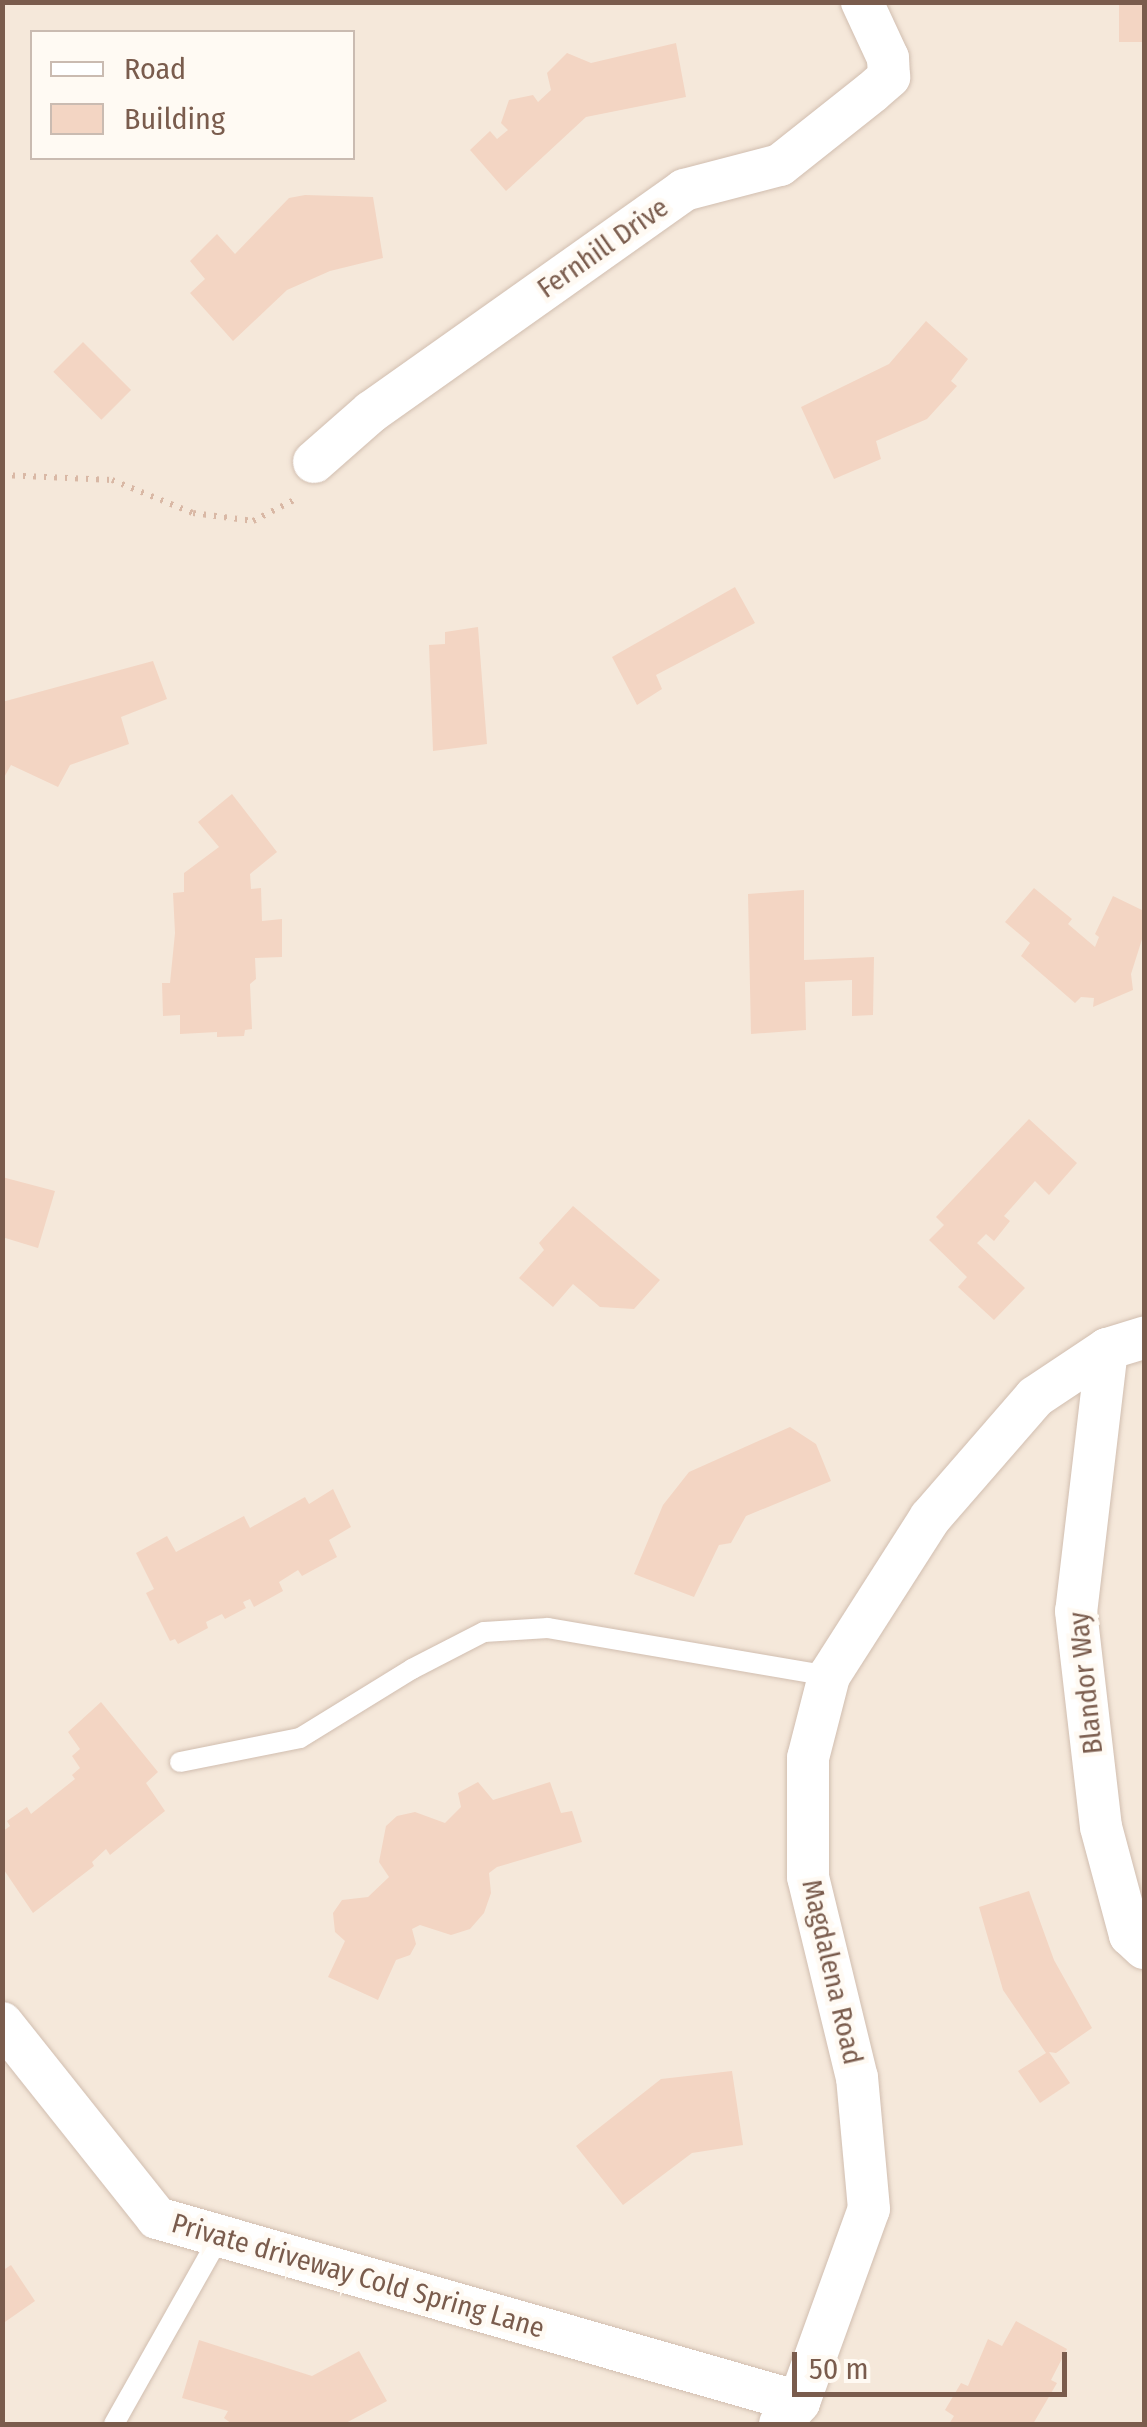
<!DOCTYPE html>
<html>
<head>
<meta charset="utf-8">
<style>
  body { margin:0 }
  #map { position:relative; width:1147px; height:2427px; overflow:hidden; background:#fdf6ec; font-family:"Fira Sans Condensed",sans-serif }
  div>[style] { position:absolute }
  .residential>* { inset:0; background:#f5e8da }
  .building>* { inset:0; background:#f3d5c3; transform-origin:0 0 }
  .path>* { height:6px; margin-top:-3px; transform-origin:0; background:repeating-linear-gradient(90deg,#d9b8a5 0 2.5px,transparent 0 10.5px) }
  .roads { filter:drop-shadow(0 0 2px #d1beb0) drop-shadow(0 0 2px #d1beb0) }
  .service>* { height:20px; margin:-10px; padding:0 10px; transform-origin:10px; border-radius:10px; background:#fff }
  .minor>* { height:42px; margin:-21px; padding:0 21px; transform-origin:21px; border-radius:21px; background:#fff }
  span { translate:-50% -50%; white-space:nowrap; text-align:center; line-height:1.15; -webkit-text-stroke:9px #fffaf3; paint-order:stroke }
  .street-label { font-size:28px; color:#7a5c4d }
  .frame { position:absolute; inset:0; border:5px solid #7a5c4d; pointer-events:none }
  .legend { position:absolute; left:30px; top:30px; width:325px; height:130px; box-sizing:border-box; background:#fffaf3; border:2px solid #cabbb1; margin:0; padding:12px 18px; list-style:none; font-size:30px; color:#7a5c4d }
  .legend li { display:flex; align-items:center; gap:20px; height:50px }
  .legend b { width:50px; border:2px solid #cabbb1 }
  .scale { position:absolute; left:792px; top:2352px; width:275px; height:45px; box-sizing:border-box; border:5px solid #7a5c4d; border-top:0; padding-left:12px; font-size:30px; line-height:35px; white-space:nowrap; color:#7a5c4d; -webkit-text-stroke:8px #fffaf3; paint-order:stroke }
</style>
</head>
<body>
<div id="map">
  <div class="residential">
    <div style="clip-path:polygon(evenodd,3px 3px,1144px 3px,1144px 2424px,3px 2424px,3px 3px,32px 32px,352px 32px,352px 158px,32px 158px,32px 32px)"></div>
  </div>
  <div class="building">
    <div style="left:1119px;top:2px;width:25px;height:40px"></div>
    <div style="clip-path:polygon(676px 43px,686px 97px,586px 117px,506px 191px,470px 150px,490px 131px,497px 139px,508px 130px,501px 123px,509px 100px,533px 95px,538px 102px,551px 90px,547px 73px,567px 53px,591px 63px)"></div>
    <div style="clip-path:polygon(305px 195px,373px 197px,383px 258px,330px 271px,287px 290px,233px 341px,190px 293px,205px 279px,190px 261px,217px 234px,235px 254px,289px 198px)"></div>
    <div style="clip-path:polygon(926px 321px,968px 359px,951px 381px,957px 386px,927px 419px,876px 441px,881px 459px,834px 479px,801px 407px,889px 364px)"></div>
    <div style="left:83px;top:342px;width:68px;height:42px;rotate:45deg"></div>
    <div style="clip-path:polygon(735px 587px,755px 623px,656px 675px,662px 689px,637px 705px,612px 657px)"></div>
    <div style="clip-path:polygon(478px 627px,487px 744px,433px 751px,429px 645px,445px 644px,445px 632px)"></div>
    <div style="clip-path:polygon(153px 661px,167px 699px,121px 717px,129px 744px,70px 765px,58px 787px,11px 765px,2px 781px,2px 702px)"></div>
    <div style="clip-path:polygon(232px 794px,277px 852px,250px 874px,251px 889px,261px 888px,262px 921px,282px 919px,282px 957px,255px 958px,256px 979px,250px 984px,252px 1029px,245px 1030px,244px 1036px,217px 1037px,217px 1032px,180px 1034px,180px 1015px,163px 1016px,162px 983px,170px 983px,175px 933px,173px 893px,184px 892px,184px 873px,219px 847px,198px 822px)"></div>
    <div style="clip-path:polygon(1034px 888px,1072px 919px,1068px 924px,1095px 947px,1099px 937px,1095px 934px,1113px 896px,1144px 911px,1144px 933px,1131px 974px,1133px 990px,1093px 1007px,1094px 998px,1081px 997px,1075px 1003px,1021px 956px,1030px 943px,1005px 922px)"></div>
    <div style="clip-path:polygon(804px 890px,804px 960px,874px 957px,873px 1015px,852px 1016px,852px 980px,805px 982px,806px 1030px,751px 1034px,748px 894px)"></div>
    <div style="clip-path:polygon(1029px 1119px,1077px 1163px,1049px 1195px,1035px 1181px,1004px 1216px,1010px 1221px,994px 1241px,986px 1234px,977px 1243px,1025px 1288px,994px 1320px,958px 1287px,967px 1277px,929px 1240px,944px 1225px,936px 1217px)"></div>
    <div style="clip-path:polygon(2px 1177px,55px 1191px,38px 1248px,2px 1237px)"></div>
    <div style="clip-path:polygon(573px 1206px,660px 1280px,634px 1309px,600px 1307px,573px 1284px,553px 1307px,519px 1278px,544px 1250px,539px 1243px)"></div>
    <div style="clip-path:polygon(790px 1427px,816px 1444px,831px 1481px,746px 1516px,731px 1543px,719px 1545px,694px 1597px,634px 1574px,663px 1505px,689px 1472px)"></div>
    <div style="clip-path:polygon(333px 1489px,351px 1527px,329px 1540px,337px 1557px,302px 1576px,298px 1570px,279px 1582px,283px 1591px,254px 1607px,250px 1599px,243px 1602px,246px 1608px,225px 1619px,222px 1614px,206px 1622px,208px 1628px,178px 1644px,175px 1639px,170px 1641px,146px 1593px,154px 1589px,136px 1553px,167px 1536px,176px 1552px,244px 1516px,250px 1528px,305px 1497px,309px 1504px)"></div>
    <div style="clip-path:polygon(101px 1702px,158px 1772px,146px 1783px,165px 1811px,110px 1855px,106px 1849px,92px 1862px,94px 1866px,33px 1913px,2px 1867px,2px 1832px,10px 1826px,7px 1821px,27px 1807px,31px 1814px,75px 1779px,72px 1775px,80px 1768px,72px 1756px,80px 1749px,68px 1732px)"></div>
    <div style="clip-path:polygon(478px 1782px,493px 1800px,550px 1782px,561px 1813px,572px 1811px,582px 1842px,497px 1867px,489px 1873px,491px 1893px,484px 1913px,470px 1929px,451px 1935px,420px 1925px,412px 1929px,416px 1944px,410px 1955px,396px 1960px,378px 2000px,328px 1977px,345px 1941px,335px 1932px,333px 1913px,342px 1900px,368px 1897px,389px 1877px,379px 1862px,386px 1826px,397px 1816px,415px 1812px,445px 1823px,461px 1807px,458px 1793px)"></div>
    <div style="clip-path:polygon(1029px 1891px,1054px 1960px,1092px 2028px,1056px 2053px,1049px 2052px,1070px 2083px,1040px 2103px,1018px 2071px,1046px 2053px,1003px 1990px,979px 1907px)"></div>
    <div style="clip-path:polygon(732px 2071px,743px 2145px,692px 2153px,623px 2205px,576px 2146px,661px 2079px)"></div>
    <div style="clip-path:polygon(11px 2265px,35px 2301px,2px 2324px,2px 2271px)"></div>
    <div style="clip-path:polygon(1016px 2321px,1067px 2349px,1051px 2380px,1057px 2383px,1033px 2424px,949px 2424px,954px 2416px,945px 2410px,961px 2383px,968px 2386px,988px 2339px,1002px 2346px)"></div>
    <div style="clip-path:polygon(199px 2340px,312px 2376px,359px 2351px,387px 2401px,344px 2424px,232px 2424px,224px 2418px,228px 2411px,182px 2398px)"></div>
  </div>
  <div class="path">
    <div style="left:2px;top:475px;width:110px;rotate:2.6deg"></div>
    <div style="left:112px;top:480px;width:87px;rotate:22.2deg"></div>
    <div style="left:193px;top:513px;width:61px;rotate:7.6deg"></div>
    <div style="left:253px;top:521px;width:51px;rotate:-27.1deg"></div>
  </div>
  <div class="roads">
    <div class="service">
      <div style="left:180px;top:1762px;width:122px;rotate:-11.3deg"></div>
      <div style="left:300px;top:1738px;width:132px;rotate:-31.6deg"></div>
      <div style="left:412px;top:1669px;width:81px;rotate:-27.2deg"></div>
      <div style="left:484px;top:1632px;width:64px;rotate:-3.6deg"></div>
      <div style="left:548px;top:1628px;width:285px;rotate:9.7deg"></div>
      <div style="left:114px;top:2424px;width:216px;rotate:-60.6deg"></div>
    </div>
    <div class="minor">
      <div style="left:314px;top:462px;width:76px;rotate:-41.3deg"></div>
      <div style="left:371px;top:412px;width:384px;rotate:-35.3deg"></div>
      <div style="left:684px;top:190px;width:99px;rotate:-14.6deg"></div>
      <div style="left:780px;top:165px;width:117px;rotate:-38.4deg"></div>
      <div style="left:872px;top:92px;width:23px;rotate:-41deg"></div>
      <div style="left:889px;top:77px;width:19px;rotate:-93deg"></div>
      <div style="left:888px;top:58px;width:62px;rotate:-114.9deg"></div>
      <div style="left:1107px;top:1349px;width:264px;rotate:96.7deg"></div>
      <div style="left:1076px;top:1611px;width:217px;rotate:83.4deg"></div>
      <div style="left:1101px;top:1827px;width:112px;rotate:75deg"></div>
      <div style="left:1130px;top:1935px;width:19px;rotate:43deg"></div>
      <div style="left:2px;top:2023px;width:249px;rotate:51.5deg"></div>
      <div style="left:157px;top:2218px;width:668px;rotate:15.99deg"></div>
      <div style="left:780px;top:2424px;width:29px;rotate:-49deg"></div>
      <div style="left:799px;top:2402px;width:205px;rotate:-70.1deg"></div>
      <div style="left:869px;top:2209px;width:132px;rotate:-95.2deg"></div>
      <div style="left:857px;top:2078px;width:207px;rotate:-103.7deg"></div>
      <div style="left:808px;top:1877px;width:119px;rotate:-90deg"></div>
      <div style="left:808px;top:1758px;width:85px;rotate:-75.6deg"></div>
      <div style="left:829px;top:1676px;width:188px;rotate:-57.4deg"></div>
      <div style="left:930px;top:1518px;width:160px;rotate:-49deg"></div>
      <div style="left:1035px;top:1397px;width:87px;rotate:-33.7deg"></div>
      <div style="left:1107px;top:1349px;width:39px;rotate:-17deg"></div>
    </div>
  </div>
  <div class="street-label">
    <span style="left:603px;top:248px;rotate:-35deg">Fernhill Drive</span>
    <span style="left:1086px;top:1683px;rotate:-96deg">Blandor Way</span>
    <span style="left:832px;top:1972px;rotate:77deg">Magdalena Road</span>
    <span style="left:358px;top:2276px;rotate:16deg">Private driveway Cold Spring Lane</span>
  </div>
  <div class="frame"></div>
  <ul class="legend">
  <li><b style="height:12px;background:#fff"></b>Road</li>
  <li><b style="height:28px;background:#f3d5c3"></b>Building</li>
  </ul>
  <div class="scale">50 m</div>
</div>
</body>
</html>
